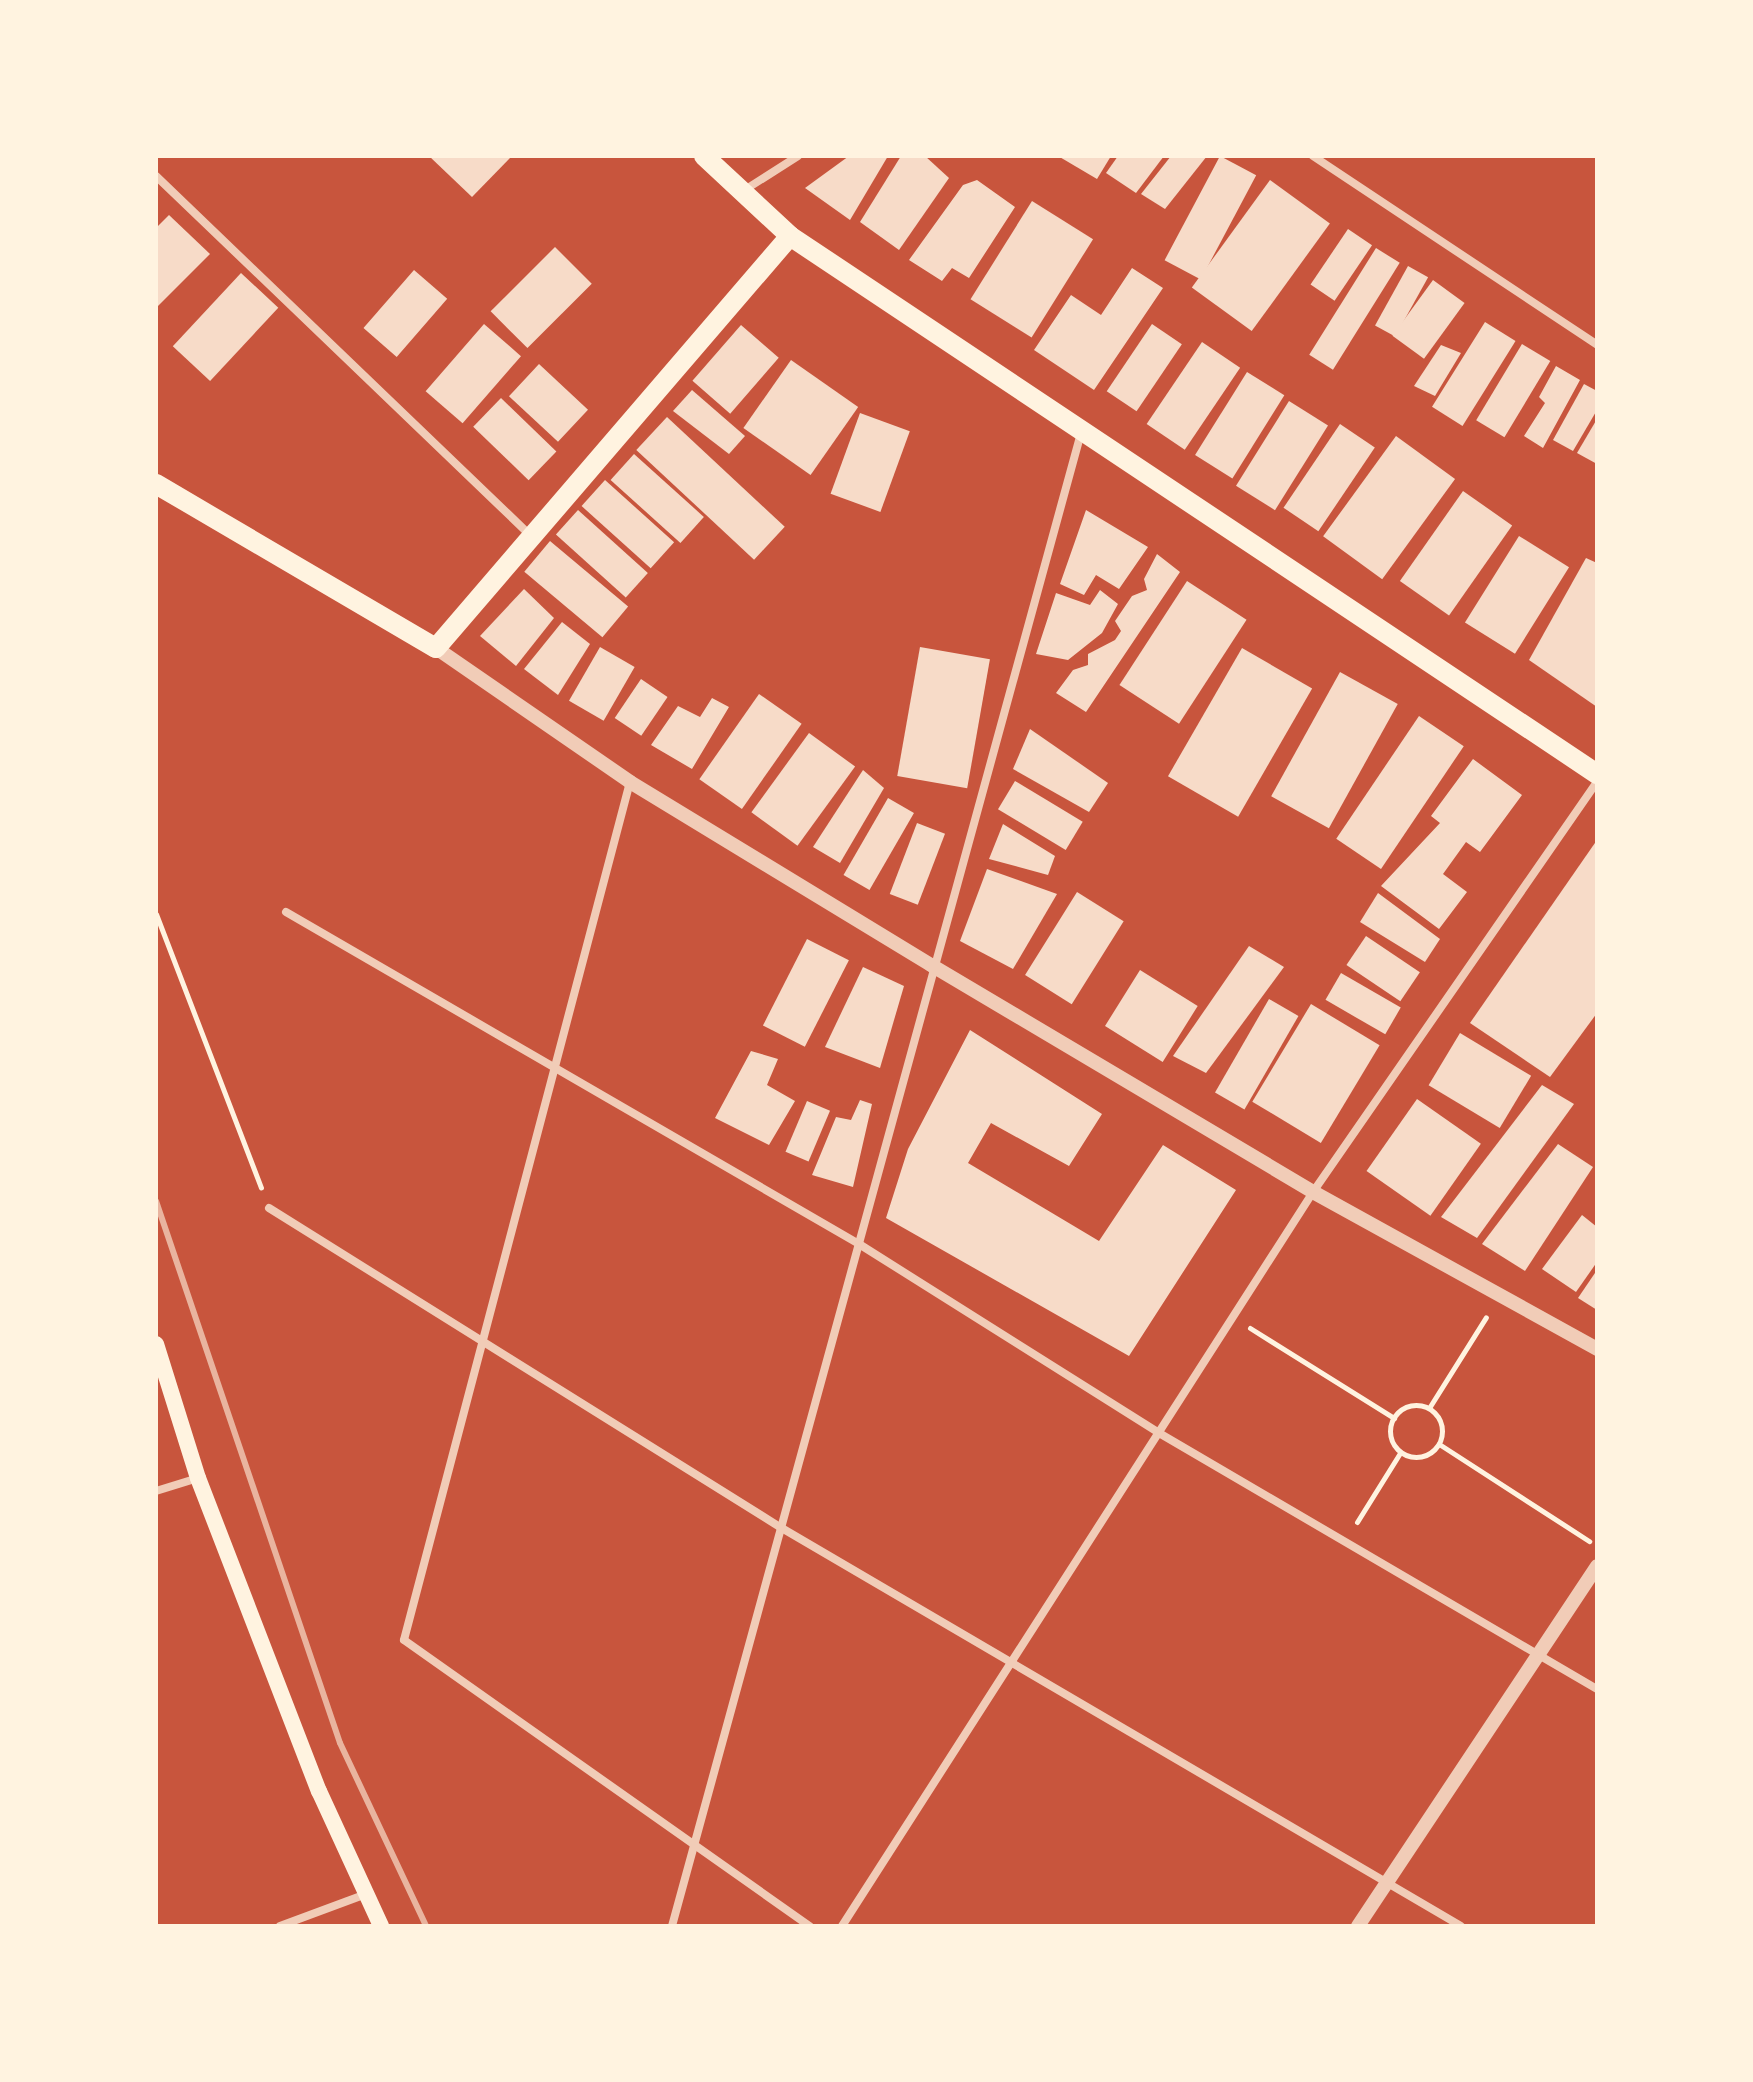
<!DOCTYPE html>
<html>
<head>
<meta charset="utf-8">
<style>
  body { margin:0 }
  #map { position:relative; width:1753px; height:2082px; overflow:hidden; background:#c8553d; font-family:"Golos Text",sans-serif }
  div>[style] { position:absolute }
  .building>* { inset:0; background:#f7dbc8; transform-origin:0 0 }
  .path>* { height:5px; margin:-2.5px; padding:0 2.5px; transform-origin:2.5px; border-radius:2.5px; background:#fff3e0 }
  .path>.ring { margin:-2.5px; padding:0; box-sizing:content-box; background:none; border:5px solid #fff3e0; border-radius:50% }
  .minor>* { height:8px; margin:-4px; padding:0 4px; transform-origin:4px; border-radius:4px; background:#f1ccb7 }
  .tertiary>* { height:14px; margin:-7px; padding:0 7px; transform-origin:7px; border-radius:7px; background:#f1ccb7 }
  .secondary>* { height:16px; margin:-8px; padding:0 8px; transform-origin:8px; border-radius:8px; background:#fff3e0 }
  .primary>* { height:20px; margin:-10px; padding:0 10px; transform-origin:10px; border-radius:10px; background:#fff3e0 }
  .rail>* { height:6px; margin:-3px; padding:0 3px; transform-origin:3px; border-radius:3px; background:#e9b49f }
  span { translate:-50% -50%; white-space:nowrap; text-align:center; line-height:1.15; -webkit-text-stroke:7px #fff3e0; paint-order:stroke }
  .frame { position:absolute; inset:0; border:158px solid #fff3e0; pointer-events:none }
</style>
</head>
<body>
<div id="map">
  <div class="building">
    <div style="clip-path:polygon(429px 156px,512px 156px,472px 197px)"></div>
    <div style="clip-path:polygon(849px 156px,888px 156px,850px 220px,805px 188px)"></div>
    <div style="clip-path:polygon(901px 156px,925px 156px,949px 178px,899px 250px,860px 222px)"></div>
    <div style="clip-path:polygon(1058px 156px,1111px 156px,1097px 179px)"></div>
    <div style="clip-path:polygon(1118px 156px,1164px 156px,1136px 193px,1106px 173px)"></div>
    <div style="clip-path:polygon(1171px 156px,1207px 156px,1165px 209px,1141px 194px)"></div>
    <div style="left:1220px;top:156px;width:41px;height:118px;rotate:28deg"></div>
    <div style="clip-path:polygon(977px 180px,1015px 207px,969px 278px,952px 268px,942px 281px,909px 260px,963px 185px)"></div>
    <div style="left:1270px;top:180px;width:74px;height:133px;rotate:36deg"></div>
    <div style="left:1032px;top:201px;width:72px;height:116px;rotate:32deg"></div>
    <div style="clip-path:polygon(169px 215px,210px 254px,156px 308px,156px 228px)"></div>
    <div style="left:1348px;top:229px;width:29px;height:67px;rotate:34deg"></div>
    <div style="left:555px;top:247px;width:52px;height:91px;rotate:45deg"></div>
    <div style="left:1376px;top:248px;width:28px;height:126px;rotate:32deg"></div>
    <div style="left:1408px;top:266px;width:23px;height:68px;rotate:29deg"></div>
    <div style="clip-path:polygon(1132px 268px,1163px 288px,1094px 390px,1034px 350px,1071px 295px,1101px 315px)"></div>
    <div style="left:414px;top:270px;width:44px;height:77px;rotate:41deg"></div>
    <div style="left:241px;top:273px;width:51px;height:100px;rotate:43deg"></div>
    <div style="left:1433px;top:280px;width:39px;height:69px;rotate:36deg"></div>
    <div style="left:1485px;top:322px;width:36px;height:100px;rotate:32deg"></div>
    <div style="left:484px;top:324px;width:49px;height:89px;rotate:41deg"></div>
    <div style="left:1152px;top:324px;width:36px;height:81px;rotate:34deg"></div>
    <div style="left:741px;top:325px;width:50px;height:74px;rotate:41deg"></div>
    <div style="left:1202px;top:342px;width:46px;height:99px;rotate:34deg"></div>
    <div style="left:1522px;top:344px;width:33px;height:89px;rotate:31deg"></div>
    <div style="clip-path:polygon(1441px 345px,1461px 353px,1435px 396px,1414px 386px)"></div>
    <div style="left:791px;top:360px;width:82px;height:83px;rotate:35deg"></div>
    <div style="left:539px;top:364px;width:67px;height:44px;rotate:43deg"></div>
    <div style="clip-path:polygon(1556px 366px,1580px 380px,1543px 448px,1524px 436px,1545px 403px,1539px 397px)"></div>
    <div style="left:1247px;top:372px;width:44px;height:98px;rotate:32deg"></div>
    <div style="clip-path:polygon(1584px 384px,1597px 391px,1597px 410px,1573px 451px,1553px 440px)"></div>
    <div style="clip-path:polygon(692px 390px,745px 436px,729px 454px,673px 411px)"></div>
    <div style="left:501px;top:398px;width:77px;height:40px;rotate:44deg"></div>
    <div style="left:1289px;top:401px;width:46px;height:100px;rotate:32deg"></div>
    <div style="left:860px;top:413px;width:53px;height:86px;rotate:20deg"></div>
    <div style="left:667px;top:417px;width:161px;height:45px;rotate:43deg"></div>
    <div style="clip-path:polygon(1597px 419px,1597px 464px,1577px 453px)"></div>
    <div style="left:1340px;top:424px;width:42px;height:101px;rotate:34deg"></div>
    <div style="left:1396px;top:436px;width:73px;height:124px;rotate:36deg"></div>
    <div style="left:634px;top:454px;width:94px;height:35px;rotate:42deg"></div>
    <div style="left:605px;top:480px;width:93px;height:35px;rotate:42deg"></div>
    <div style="left:1463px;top:491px;width:60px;height:110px;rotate:35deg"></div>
    <div style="left:578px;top:510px;width:94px;height:33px;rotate:42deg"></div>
    <div style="clip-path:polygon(1086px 510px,1148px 547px,1119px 589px,1096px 575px,1084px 595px,1060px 584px)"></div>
    <div style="left:1519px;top:536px;width:59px;height:102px;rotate:32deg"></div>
    <div style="left:550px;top:541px;width:102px;height:40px;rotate:40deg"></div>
    <div style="clip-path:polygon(1157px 554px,1180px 572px,1086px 712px,1056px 693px,1073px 670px,1088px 665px,1088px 654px,1115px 640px,1121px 631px,1115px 621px,1132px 596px,1147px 590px,1144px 579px)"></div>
    <div style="clip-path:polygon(1586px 558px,1597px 563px,1597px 707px,1529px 660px)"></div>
    <div style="left:1187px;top:581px;width:71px;height:124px;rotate:33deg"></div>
    <div style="clip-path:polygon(524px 589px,554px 618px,516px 666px,480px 636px)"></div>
    <div style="clip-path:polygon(1100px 590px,1118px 604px,1102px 633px,1068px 660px,1036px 654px,1056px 593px,1090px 605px)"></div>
    <div style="clip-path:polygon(562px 622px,590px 644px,558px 695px,524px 669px)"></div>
    <div style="left:600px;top:647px;width:40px;height:62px;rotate:30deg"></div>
    <div style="left:920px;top:647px;width:71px;height:131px;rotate:10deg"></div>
    <div style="left:1242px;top:648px;width:81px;height:148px;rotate:30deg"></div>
    <div style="left:1340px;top:672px;width:66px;height:142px;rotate:29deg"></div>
    <div style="left:641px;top:679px;width:32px;height:47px;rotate:34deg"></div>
    <div style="left:759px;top:694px;width:52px;height:104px;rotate:35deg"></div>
    <div style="clip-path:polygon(712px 698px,729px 707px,692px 769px,651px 745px,678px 706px,700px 717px)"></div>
    <div style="left:1419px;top:716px;width:54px;height:148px;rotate:34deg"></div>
    <div style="clip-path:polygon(1030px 729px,1108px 783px,1089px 812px,1013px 769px)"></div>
    <div style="left:809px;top:733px;width:57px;height:98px;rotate:36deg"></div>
    <div style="clip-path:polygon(1473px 759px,1522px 795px,1480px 852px,1466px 842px,1443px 874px,1467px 892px,1439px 929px,1381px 886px,1440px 823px,1431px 816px)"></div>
    <div style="clip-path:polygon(863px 770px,884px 788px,840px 863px,813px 847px)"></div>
    <div style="left:1015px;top:781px;width:79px;height:33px;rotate:31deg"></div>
    <div style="left:888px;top:798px;width:30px;height:89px;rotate:30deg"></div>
    <div style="left:917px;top:823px;width:30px;height:76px;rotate:21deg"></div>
    <div style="clip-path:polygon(1003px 824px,1055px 856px,1048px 875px,989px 859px)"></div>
    <div style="clip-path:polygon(1597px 840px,1597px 1013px,1550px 1077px,1470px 1023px)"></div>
    <div style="clip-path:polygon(987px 869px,1057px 894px,1013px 969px,960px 941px)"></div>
    <div style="left:1077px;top:892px;width:55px;height:98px;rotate:32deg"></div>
    <div style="clip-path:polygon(1378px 893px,1440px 939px,1425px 962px,1360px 922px)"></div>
    <div style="left:1366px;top:936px;width:65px;height:35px;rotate:34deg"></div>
    <div style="left:807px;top:939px;width:47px;height:97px;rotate:27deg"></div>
    <div style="clip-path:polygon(1249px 946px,1284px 967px,1206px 1073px,1173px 1056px)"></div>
    <div style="clip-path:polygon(863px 967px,904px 986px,880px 1068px,825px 1047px)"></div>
    <div style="left:1140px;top:970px;width:68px;height:66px;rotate:32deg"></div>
    <div style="left:1341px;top:973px;width:69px;height:31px;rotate:30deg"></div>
    <div style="left:1269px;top:999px;width:34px;height:108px;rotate:30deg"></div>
    <div style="left:1311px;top:1004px;width:80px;height:114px;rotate:31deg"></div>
    <div style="clip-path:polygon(970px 1030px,1102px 1114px,1069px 1166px,991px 1123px,968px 1163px,1099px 1241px,1163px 1145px,1236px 1190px,1129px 1356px,886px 1218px,908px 1149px)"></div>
    <div style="left:1460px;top:1033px;width:83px;height:61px;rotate:31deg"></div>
    <div style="clip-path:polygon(751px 1051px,778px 1059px,767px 1085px,795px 1101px,769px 1145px,715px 1118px)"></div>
    <div style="clip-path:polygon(1542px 1085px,1574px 1104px,1477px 1238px,1441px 1217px)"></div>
    <div style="left:1417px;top:1099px;width:78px;height:88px;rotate:35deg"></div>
    <div style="clip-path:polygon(860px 1100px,872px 1104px,853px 1187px,812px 1175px,836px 1117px,851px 1120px)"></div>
    <div style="left:807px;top:1101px;width:25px;height:55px;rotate:23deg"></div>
    <div style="clip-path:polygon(1558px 1144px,1593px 1167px,1525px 1271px,1482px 1244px)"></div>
    <div style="clip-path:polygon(1582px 1215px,1597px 1227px,1597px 1262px,1576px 1292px,1542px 1269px)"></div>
    <div style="clip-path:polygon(1597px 1270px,1597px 1310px,1578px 1298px)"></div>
  </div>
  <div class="path">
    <div style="left:156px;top:914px;width:293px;rotate:69deg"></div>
    <div style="left:1250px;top:1328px;width:170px;rotate:32deg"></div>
    <div class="ring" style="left:1390px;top:1405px;width:47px;height:47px"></div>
    <div style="left:1429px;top:1408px;width:107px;rotate:-57.9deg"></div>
    <div style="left:1439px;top:1444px;width:179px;rotate:32.9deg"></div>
    <div style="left:1357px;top:1522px;width:81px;rotate:-58.1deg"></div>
  </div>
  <div class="minor">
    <div style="left:1313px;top:156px;width:341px;rotate:33.6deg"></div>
    <div style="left:156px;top:176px;width:521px;rotate:43.83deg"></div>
    <div style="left:743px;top:191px;width:65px;rotate:-32.5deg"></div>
    <div style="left:630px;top:782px;width:887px;rotate:104.76deg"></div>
    <div style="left:404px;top:1640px;width:497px;rotate:35.2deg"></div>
    <div style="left:286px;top:912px;width:662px;rotate:30.09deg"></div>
    <div style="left:859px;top:1244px;width:355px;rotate:32.2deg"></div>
    <div style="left:1159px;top:1433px;width:507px;rotate:30.31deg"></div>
    <div style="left:269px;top:1208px;width:602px;rotate:31.98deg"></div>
    <div style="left:780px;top:1527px;width:789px;rotate:30.37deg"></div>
    <div style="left:156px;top:1491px;width:44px;rotate:-17.2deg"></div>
    <div style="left:280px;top:1926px;width:92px;rotate:-20.4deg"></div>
    <div style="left:672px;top:1926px;width:1548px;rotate:-74.68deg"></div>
    <div style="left:842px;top:1926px;width:872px;rotate:-57.31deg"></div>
    <div style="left:1313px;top:1192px;width:499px;rotate:-55.3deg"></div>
  </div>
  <div class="tertiary">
    <div style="left:436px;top:648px;width:236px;rotate:34.6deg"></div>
    <div style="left:630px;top:782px;width:352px;rotate:31.3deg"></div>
    <div style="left:931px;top:965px;width:444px;rotate:30.7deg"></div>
    <div style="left:1313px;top:1192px;width:325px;rotate:28.9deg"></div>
    <div style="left:1358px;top:1926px;width:432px;rotate:-56.4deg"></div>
  </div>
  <div class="secondary">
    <div style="left:156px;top:1344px;width:140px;rotate:72.6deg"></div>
    <div style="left:198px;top:1478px;width:336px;rotate:68.9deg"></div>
    <div style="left:319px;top:1791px;width:149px;rotate:65.3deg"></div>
  </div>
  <div class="primary">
    <div style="left:704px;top:156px;width:117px;rotate:42.9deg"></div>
    <div style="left:790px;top:236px;width:970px;rotate:33.69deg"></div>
    <div style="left:156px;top:484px;width:324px;rotate:30.4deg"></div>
    <div style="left:436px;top:648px;width:543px;rotate:-49.33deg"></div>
  </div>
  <div class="rail">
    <div style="left:156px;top:1201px;width:572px;rotate:71.25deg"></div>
    <div style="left:340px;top:1743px;width:202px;rotate:64.8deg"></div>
  </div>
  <div class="frame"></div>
</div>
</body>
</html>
